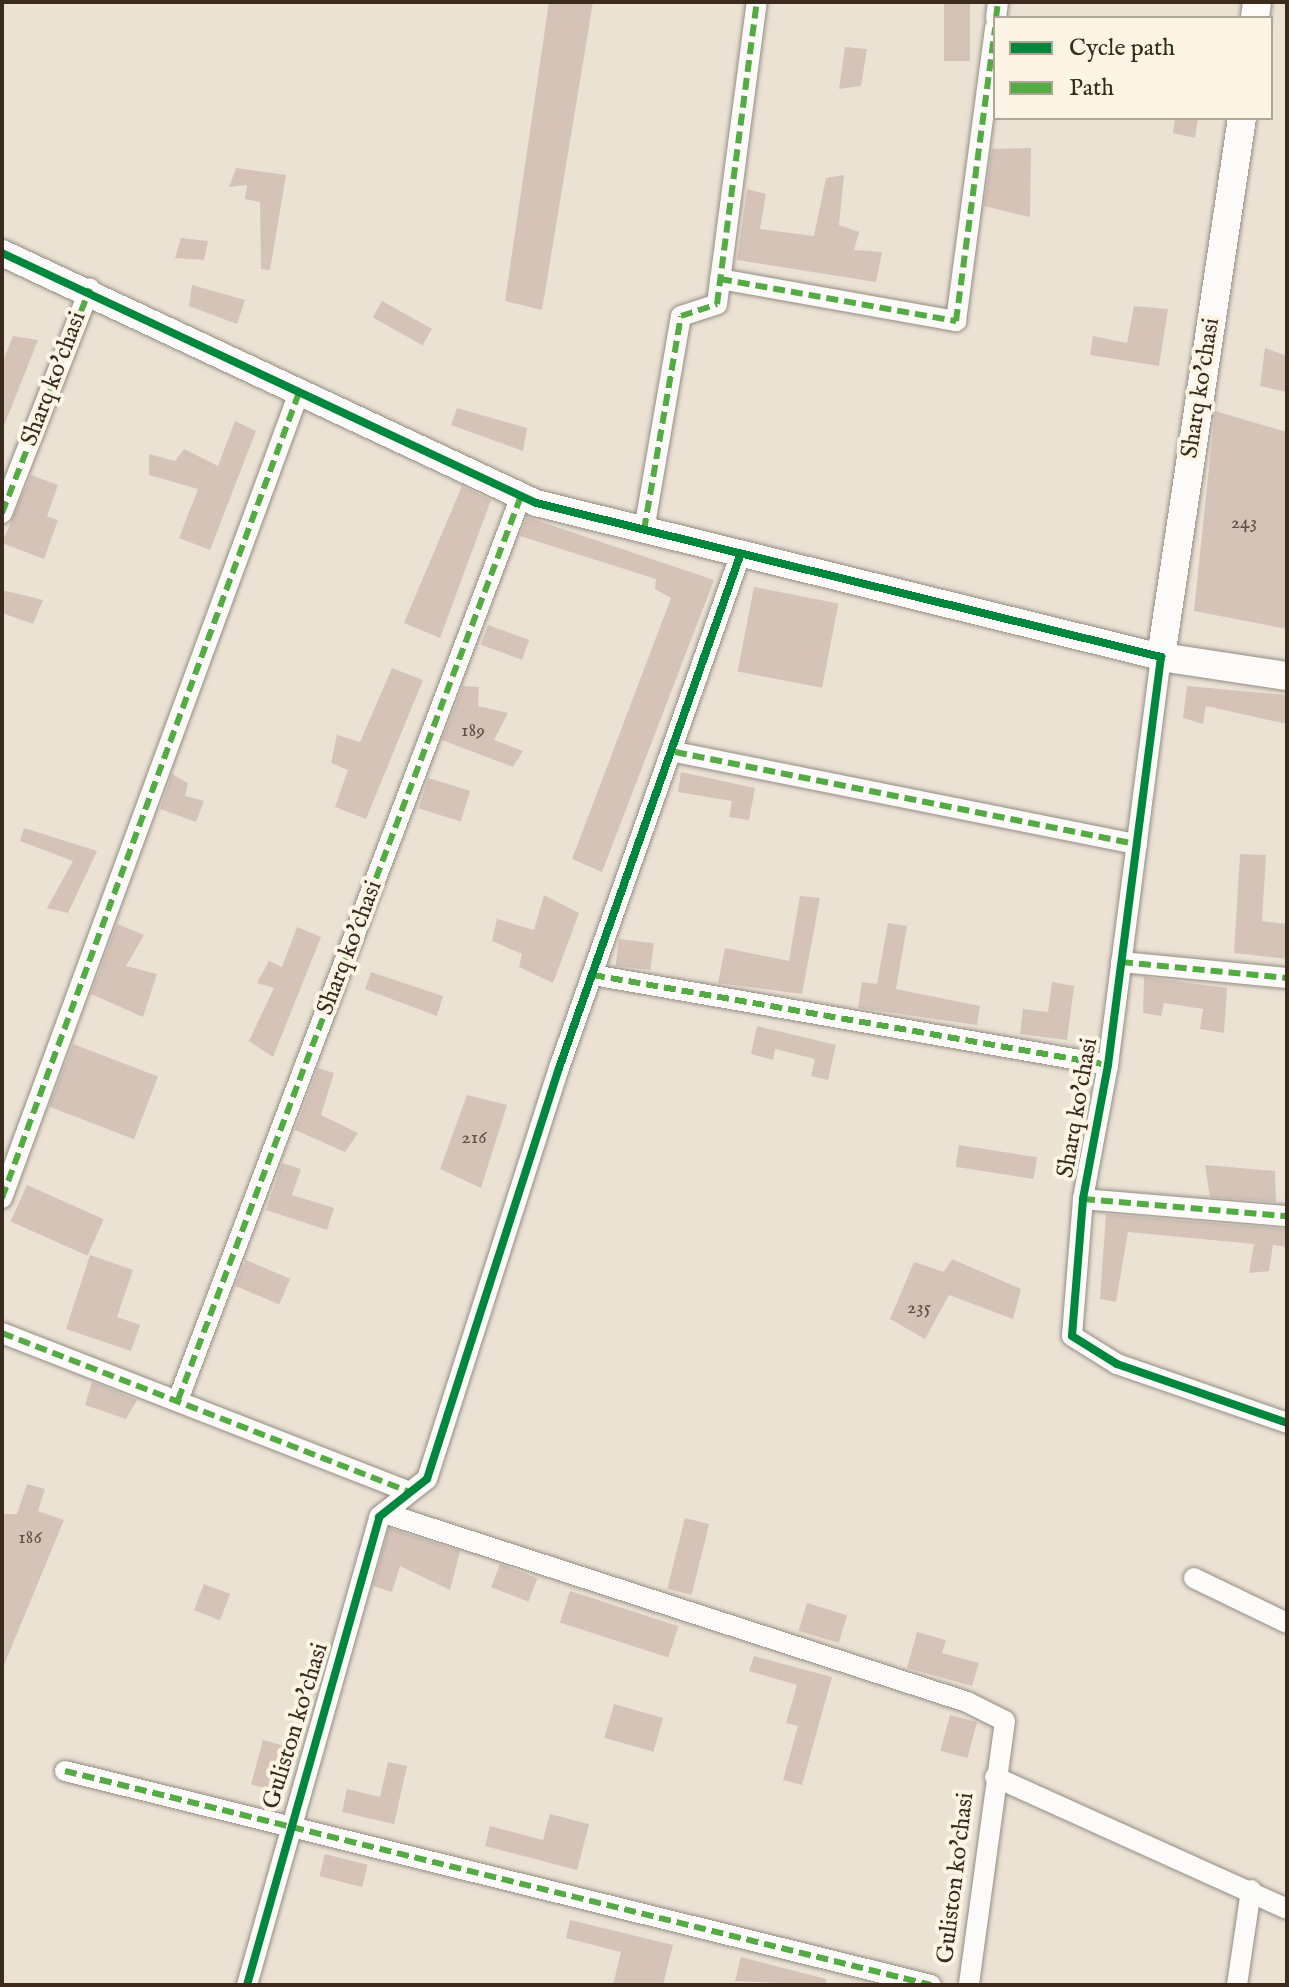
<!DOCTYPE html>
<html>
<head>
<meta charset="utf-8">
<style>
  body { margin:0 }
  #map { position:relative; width:1289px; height:1987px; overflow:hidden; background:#ebe2d4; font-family:"IM FELL English",serif }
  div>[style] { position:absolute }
  .building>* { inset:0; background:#d5c3b8; transform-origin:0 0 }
  .roads { filter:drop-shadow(0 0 2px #948d84) drop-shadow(0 0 2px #948d84) }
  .minor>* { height:20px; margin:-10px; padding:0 10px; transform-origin:10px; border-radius:10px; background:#fcfbf9 }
  .tertiary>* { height:26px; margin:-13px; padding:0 13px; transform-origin:13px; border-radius:13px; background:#fcfbf9 }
  .secondary>* { height:28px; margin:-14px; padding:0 14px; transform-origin:14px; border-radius:14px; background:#fcfbf9 }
  .quiet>* { height:6px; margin-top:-3px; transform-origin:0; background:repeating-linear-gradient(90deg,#55ab43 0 12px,transparent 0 18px) }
  .cycleway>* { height:8px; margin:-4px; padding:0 4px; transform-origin:4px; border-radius:4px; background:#00873e }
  span { translate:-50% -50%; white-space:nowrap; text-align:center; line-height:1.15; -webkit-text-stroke:8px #fcf5e5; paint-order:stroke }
  .number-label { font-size:20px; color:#625044 }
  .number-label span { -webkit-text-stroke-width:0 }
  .street-label { font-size:24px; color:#3b2a1e }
  .frame { position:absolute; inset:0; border:4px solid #3b2a1e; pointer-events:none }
  .legend { position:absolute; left:993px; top:16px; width:280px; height:104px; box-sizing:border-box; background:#fcf5e5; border:2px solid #afa495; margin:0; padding:10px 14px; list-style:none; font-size:24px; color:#3b2a1e }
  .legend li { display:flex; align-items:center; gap:16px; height:40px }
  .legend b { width:40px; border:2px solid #afa495 }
</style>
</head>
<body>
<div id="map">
  <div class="building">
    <div style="clip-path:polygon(549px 2px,593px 2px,542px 310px,505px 301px)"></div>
    <div style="left:944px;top:2px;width:26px;height:59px"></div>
    <div style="clip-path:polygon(845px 47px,867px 49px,861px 86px,839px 89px)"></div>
    <div style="clip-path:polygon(1175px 118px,1198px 118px,1195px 138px,1173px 133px)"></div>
    <div style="clip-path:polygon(1031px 148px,1030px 217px,984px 206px,992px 149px)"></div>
    <div style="clip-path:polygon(236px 168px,286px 175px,270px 270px,261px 269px,260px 202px,245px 199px,247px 185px,229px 187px)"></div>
    <div style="clip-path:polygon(844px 175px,839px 225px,859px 232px,854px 250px,882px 252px,876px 282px,737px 260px,747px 189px,766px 194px,760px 229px,814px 236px,826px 178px)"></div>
    <div style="clip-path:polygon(181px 238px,208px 241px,204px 260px,175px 258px)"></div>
    <div style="clip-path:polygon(192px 285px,245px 300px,237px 324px,189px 306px)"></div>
    <div style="left:382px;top:301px;width:57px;height:19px;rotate:29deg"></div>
    <div style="clip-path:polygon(1134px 306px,1168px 309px,1159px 366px,1090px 355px,1093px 336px,1127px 343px)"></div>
    <div style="clip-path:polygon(13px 336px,38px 340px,3px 428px,2px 364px)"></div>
    <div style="clip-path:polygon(1265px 348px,1287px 356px,1287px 392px,1260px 386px)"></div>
    <div style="clip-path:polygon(457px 408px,527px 428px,523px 451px,451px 425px)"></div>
    <div style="clip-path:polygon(1215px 411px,1287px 432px,1287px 629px,1194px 611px)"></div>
    <div style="clip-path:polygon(235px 421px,256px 431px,210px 550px,179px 538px,198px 489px,149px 475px,149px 454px,175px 461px,184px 449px,218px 466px)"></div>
    <div style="clip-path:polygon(31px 475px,58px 485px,47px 516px,58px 520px,44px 559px,2px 543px)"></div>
    <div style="clip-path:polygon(462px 486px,491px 500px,440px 638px,404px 623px)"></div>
    <div style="clip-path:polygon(527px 517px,714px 580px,602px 872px,572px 859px,671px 598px,655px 589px,656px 579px,520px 536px)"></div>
    <div style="left:754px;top:587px;width:86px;height:86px;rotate:11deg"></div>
    <div style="clip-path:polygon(2px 590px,43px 600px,33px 624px,2px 613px)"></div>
    <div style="left:488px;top:625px;width:44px;height:21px;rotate:20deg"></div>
    <div style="clip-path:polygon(392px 668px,423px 680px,366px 819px,335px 807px,348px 770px,331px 763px,337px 735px,360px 742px)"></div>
    <div style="clip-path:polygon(463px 686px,479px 687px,478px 706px,508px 713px,494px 740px,523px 751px,513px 767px,442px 740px)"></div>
    <div style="clip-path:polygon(1187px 686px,1287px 695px,1287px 724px,1206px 706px,1203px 724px,1183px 718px)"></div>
    <div style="clip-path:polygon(681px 772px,755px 788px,749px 820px,729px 817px,732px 801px,678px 792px)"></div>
    <div style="clip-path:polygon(172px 774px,188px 783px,185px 796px,204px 801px,196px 822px,160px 809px)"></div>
    <div style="left:428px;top:778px;width:44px;height:32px;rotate:17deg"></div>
    <div style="clip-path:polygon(24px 828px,97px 851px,68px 913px,47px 908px,73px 861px,20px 841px)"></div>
    <div style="clip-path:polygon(1240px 854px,1266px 855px,1262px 921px,1287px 924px,1287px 959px,1234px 953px)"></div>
    <div style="clip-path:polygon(544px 895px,579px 913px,553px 983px,519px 967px,522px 954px,492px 941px,497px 919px,534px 930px)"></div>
    <div style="clip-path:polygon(800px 896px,820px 898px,802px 994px,718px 983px,725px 948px,789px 961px)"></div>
    <div style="clip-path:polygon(888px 923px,907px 926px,896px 989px,980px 1006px,977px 1025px,858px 1008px,862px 982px,877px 984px)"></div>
    <div style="clip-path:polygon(117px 924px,144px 935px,126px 966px,157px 974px,143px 1017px,91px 994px)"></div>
    <div style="clip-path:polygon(297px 927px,321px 937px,273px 1057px,249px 1041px,274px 988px,257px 983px,269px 961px,282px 967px)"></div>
    <div style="left:619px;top:939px;width:35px;height:27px;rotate:7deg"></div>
    <div style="clip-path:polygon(371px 972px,443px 996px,437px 1016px,365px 989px)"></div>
    <div style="clip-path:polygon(1144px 977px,1227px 988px,1224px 1033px,1200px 1029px,1203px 1009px,1164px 1003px,1161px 1016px,1143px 1013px)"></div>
    <div style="clip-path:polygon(1052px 982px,1074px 986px,1067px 1040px,1020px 1034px,1023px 1009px,1048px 1012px)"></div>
    <div style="clip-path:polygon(757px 1026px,836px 1045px,828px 1080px,811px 1076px,815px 1059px,775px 1049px,773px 1060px,751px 1054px)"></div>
    <div style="left:73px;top:1044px;width:91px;height:67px;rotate:21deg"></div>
    <div style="clip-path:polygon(318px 1068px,334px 1073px,321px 1115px,358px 1133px,345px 1152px,295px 1130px)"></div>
    <div style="clip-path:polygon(467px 1095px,507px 1105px,481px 1188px,440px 1169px)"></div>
    <div style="left:959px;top:1145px;width:79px;height:22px;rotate:9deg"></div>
    <div style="clip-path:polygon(282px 1163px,301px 1169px,292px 1195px,334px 1208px,327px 1230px,266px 1210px)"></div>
    <div style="clip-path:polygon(1205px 1165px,1275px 1171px,1276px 1202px,1210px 1197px)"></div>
    <div style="left:27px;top:1185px;width:84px;height:40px;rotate:24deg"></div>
    <div style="clip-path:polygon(1106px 1214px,1287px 1229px,1287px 1247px,1273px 1245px,1269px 1271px,1249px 1273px,1254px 1244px,1128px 1232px,1116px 1302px,1100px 1299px)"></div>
    <div style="clip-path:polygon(90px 1255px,133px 1270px,117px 1317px,140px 1325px,131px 1351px,66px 1329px)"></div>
    <div style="clip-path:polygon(952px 1259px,1021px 1289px,1013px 1319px,949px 1295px,925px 1339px,890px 1319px,914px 1262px,944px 1272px)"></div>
    <div style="left:246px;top:1260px;width:48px;height:28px;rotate:23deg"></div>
    <div style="clip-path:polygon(92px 1382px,137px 1400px,126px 1419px,85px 1405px)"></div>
    <div style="clip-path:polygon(27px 1484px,45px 1489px,38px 1511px,64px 1520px,4px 1665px,2px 1514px,17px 1514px)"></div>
    <div style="left:685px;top:1518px;width:25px;height:73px;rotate:14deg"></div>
    <div style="clip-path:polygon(389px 1528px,460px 1551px,450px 1590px,400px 1566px,392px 1592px,373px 1586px)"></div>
    <div style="left:500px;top:1564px;width:40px;height:25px;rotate:21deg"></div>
    <div style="left:204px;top:1584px;width:28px;height:28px;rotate:21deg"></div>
    <div style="left:570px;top:1591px;width:114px;height:33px;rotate:18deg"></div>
    <div style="left:807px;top:1603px;width:42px;height:29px;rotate:17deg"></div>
    <div style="clip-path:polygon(917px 1632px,946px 1640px,942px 1653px,979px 1663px,972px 1686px,907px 1668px)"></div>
    <div style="clip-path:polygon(754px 1656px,832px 1677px,802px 1785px,783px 1780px,798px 1726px,786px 1723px,797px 1685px,749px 1671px)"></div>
    <div style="left:614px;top:1704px;width:51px;height:35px;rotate:16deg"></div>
    <div style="left:950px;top:1715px;width:28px;height:37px;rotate:15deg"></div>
    <div style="left:263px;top:1740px;width:20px;height:46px;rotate:15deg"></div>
    <div style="clip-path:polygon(388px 1762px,407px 1766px,394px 1824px,342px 1812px,347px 1789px,380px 1797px)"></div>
    <div style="clip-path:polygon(550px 1814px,589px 1824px,577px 1870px,485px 1846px,490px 1826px,543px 1840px)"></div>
    <div style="left:325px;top:1854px;width:44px;height:23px;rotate:14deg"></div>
    <div style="clip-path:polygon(570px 1920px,673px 1945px,663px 1985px,613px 1985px,621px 1952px,566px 1938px)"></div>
    <div style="clip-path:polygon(741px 1957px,826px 1979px,826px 1985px,735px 1981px)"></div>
  </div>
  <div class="roads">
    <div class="minor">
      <div style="left:996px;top:18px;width:16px;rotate:-83deg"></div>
      <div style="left:720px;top:279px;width:240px;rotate:10.1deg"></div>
      <div style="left:956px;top:321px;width:296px;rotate:-82.4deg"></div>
      <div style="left:2px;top:513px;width:241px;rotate:-68.6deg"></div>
      <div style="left:644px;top:530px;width:217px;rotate:-80.2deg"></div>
      <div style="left:681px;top:316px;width:38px;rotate:-18deg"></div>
      <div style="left:717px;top:304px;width:305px;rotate:-82.5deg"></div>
      <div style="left:1161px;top:657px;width:411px;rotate:97.4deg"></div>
      <div style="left:1108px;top:1065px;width:136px;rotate:100.6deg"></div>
      <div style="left:1083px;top:1199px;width:137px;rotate:94.6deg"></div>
      <div style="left:1072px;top:1336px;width:53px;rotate:31.9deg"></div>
      <div style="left:1117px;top:1364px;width:180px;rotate:19.1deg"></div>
      <div style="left:675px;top:752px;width:471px;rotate:11.3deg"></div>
      <div style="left:1121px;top:962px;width:167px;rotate:5.5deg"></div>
      <div style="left:593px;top:975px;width:523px;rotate:9.91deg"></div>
      <div style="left:2px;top:1198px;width:861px;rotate:-69.76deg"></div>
      <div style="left:1083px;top:1199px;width:205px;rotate:4.8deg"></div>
      <div style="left:2px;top:1333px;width:437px;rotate:21.3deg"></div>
      <div style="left:178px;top:1400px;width:967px;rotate:-69.22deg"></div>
      <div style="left:384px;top:1513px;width:613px;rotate:17.96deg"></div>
      <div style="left:967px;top:1702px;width:42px;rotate:26.6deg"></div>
      <div style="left:1005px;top:1721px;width:266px;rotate:97.8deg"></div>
      <div style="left:1194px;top:1578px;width:103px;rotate:25.8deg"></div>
      <div style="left:65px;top:1771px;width:892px;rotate:13.88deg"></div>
      <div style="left:995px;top:1777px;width:320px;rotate:24.3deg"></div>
      <div style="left:247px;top:1985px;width:486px;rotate:-74.2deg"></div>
      <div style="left:379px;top:1517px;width:61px;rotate:-38.4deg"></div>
      <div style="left:427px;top:1479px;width:432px;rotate:-72.2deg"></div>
      <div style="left:559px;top:1068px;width:546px;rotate:-70.54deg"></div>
      <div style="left:1237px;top:1985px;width:96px;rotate:-81.6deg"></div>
    </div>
    <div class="tertiary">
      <div style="left:2px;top:253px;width:590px;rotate:25.09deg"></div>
      <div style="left:536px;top:503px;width:644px;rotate:13.84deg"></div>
    </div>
    <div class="secondary">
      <div style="left:1255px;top:18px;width:16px;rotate:-83deg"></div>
      <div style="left:1242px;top:118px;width:545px;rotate:98.55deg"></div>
      <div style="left:1161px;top:657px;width:127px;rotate:8.6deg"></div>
    </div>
  </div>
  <div class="quiet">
    <div style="left:996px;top:18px;width:16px;rotate:-83deg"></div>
    <div style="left:720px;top:279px;width:240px;rotate:10.1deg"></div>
    <div style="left:956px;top:321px;width:296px;rotate:-82.4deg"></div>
    <div style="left:2px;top:513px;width:241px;rotate:-68.6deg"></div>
    <div style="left:644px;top:530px;width:217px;rotate:-80.2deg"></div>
    <div style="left:681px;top:316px;width:38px;rotate:-18deg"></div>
    <div style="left:717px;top:304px;width:305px;rotate:-82.5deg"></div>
    <div style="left:675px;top:752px;width:471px;rotate:11.3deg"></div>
    <div style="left:1121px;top:962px;width:167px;rotate:5.5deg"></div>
    <div style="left:593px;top:975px;width:523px;rotate:9.91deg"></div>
    <div style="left:2px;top:1198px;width:861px;rotate:-69.76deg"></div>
    <div style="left:1083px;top:1199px;width:205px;rotate:4.8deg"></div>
    <div style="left:2px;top:1333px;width:437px;rotate:21.3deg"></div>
    <div style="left:178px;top:1400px;width:967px;rotate:-69.22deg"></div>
    <div style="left:65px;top:1771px;width:892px;rotate:13.88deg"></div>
  </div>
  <div class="cycleway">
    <div style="left:2px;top:253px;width:590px;rotate:25.09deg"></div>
    <div style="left:536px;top:503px;width:644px;rotate:13.84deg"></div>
    <div style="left:1161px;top:657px;width:411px;rotate:97.4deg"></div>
    <div style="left:1108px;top:1065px;width:136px;rotate:100.6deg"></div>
    <div style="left:1083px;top:1199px;width:137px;rotate:94.6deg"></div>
    <div style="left:1072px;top:1336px;width:53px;rotate:31.9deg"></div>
    <div style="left:1117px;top:1364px;width:180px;rotate:19.1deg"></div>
    <div style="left:247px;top:1985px;width:486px;rotate:-74.2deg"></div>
    <div style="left:379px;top:1517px;width:61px;rotate:-38.4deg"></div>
    <div style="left:427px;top:1479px;width:432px;rotate:-72.2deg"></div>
    <div style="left:559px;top:1068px;width:546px;rotate:-70.54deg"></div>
  </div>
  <div class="number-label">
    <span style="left:1244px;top:522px">243</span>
    <span style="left:473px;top:730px">189</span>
    <span style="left:474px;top:1137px">216</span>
    <span style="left:919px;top:1307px">235</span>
    <span style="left:30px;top:1537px">186</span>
  </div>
  <div class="street-label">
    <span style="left:54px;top:379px;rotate:-69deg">Sharq ko'chasi</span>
    <span style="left:1201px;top:388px;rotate:-81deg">Sharq ko'chasi</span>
    <span style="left:350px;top:948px;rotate:-69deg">Sharq ko'chasi</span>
    <span style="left:1078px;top:1108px;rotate:-80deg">Sharq ko'chasi</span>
    <span style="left:296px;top:1726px;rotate:-73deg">Guliston ko'chasi</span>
    <span style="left:956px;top:1878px;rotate:-83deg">Guliston ko'chasi</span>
  </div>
  <div class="frame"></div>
  <ul class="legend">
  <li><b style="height:10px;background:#00873e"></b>Cycle path</li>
  <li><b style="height:10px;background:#55ab43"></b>Path</li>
  </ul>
</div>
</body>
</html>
